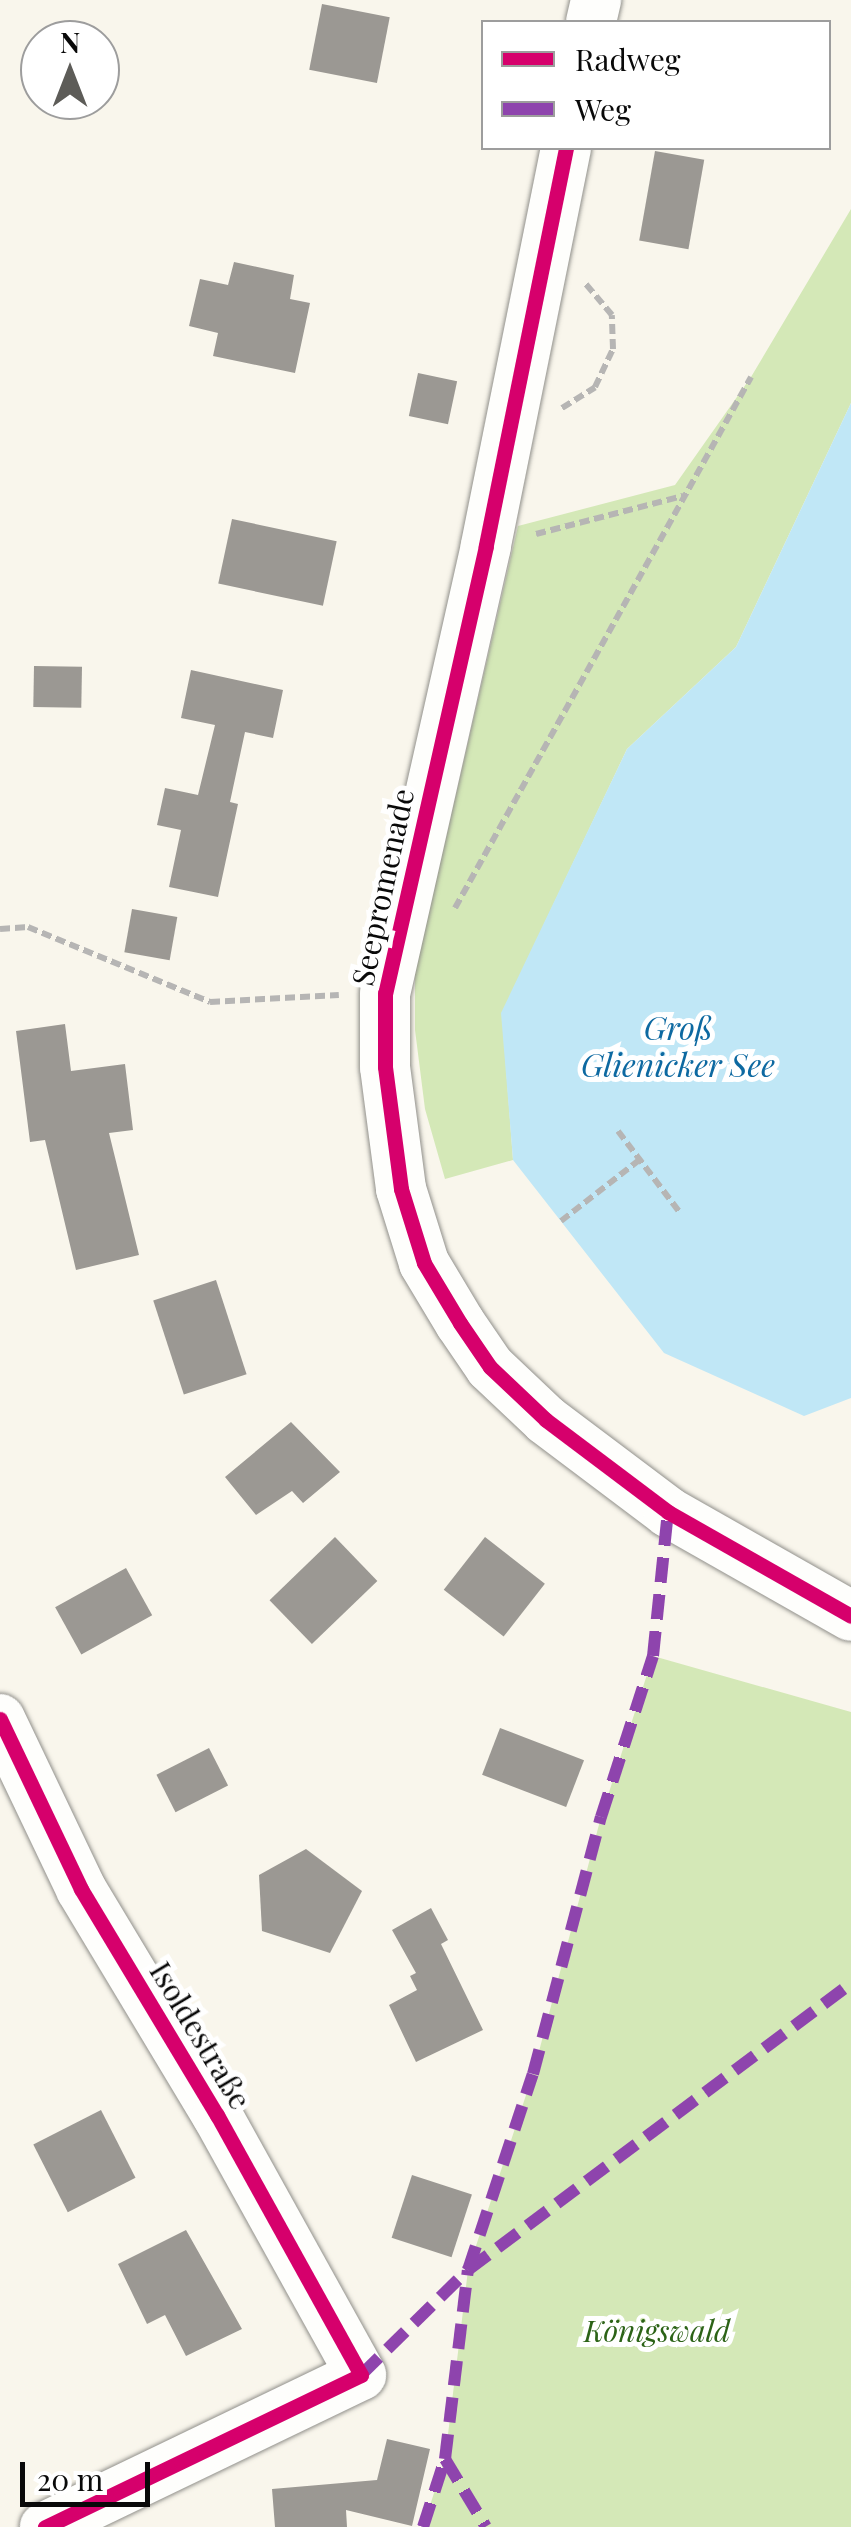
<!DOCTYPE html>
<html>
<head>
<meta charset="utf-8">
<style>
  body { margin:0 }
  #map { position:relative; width:851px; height:2527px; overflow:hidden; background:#f9f6ec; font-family:"Playfair Display",serif }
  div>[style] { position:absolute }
  .forest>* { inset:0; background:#d4e8b7 }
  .water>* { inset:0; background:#c0e7f6 }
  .building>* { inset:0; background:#9b9893; transform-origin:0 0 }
  .path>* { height:6px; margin-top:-3px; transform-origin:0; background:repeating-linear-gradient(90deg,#b6b5b4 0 10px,transparent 0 15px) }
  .roads { filter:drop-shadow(0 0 2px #91908b) drop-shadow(0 0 2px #91908b) }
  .minor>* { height:50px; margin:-25px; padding:0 25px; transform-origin:25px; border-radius:25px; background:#fefefc }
  .quiet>* { height:12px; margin-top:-6px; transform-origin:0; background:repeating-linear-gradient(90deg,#8e44ad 0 25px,transparent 0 37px) }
  .cycleway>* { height:15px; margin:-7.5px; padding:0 7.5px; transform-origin:7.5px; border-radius:7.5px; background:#d6006c }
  span { translate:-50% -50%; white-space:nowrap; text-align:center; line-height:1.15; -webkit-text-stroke:10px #fff; paint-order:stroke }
  .street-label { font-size:30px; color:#090909 }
  .park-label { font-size:30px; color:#2c6317; font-style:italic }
  .water-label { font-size:32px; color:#0d69a1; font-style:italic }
  .legend { position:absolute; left:481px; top:20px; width:350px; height:130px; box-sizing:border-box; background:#fff; border:2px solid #9d9d9d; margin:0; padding:12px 18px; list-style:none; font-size:30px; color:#090909 }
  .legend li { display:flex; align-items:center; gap:20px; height:50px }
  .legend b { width:50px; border:2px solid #9d9d9d }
  .north { position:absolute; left:20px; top:20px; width:100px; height:100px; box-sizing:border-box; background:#fff; border:2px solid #9d9d9d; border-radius:50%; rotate:0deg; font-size:28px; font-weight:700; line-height:40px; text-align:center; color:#090909 }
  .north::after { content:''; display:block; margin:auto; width:35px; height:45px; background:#5d5c58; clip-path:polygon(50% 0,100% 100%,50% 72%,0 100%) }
  .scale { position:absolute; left:20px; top:2462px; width:130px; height:45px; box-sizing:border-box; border:5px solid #090909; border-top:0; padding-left:12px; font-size:30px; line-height:35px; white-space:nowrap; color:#090909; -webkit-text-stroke:8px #fff; paint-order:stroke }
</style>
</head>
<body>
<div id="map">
  <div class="forest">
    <div style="clip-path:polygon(851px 209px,851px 403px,736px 647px,627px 749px,502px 1013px,513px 1160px,445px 1179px,425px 1109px,415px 1030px,415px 972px,518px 526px,675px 485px,751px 377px)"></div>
    <div style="clip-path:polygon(653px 1656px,851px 1712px,851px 2527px,423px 2527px,445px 2459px,468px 2270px,533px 2074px,601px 1817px)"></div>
  </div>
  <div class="water">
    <div style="clip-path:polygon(851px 403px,851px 1398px,804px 1416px,664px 1353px,513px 1160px,501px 1013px,627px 749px,736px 647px)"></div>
  </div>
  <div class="building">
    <div style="left:322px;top:4px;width:69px;height:67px;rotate:11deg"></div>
    <div style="left:655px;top:151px;width:50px;height:91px;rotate:10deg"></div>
    <div style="clip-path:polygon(234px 262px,294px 275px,290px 299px,310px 303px,295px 373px,213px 356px,218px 333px,189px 326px,200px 279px,228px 285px)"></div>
    <div style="left:418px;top:373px;width:40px;height:44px;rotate:12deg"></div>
    <div style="left:232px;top:519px;width:107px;height:66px;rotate:12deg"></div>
    <div style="left:34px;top:666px;width:48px;height:41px;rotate:1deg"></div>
    <div style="clip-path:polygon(191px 670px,283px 690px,273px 738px,245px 732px,230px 802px,238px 804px,218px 897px,169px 887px,181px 830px,157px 825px,165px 788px,198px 795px,215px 725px,181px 718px)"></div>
    <div style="left:132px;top:909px;width:46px;height:44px;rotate:10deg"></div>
    <div style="clip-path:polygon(65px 1024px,71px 1071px,125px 1064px,133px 1130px,109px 1133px,139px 1255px,76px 1270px,45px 1140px,30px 1142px,16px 1031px)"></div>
    <div style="left:216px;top:1280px;width:99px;height:66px;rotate:72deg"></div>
    <div style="clip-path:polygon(291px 1422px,340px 1472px,303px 1503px,292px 1491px,256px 1515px,225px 1477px)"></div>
    <div style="left:335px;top:1537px;width:61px;height:91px;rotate:46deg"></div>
    <div style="left:485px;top:1537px;width:76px;height:67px;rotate:38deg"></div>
    <div style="left:126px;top:1568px;width:54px;height:81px;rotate:61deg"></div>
    <div style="left:500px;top:1728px;width:90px;height:50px;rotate:21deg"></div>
    <div style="left:209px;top:1748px;width:42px;height:59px;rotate:63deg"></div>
    <div style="clip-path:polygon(306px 1849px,362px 1891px,330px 1953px,262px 1931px,259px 1875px)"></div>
    <div style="clip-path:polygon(431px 1908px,448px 1940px,441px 1944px,483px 2030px,416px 2062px,389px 2005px,417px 1990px,410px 1976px,416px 1973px,392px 1930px)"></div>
    <div style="left:101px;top:2110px;width:76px;height:76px;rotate:63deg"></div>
    <div style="left:412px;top:2175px;width:63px;height:66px;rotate:18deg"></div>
    <div style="clip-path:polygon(186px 2230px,242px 2329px,186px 2356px,165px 2315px,147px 2324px,118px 2264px)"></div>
    <div style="clip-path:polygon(387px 2439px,430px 2449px,412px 2526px,346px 2510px,347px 2527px,275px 2527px,272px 2489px,377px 2480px)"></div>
  </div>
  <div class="path">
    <div style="left:562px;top:408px;width:39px;rotate:-32deg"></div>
    <div style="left:595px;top:387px;width:42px;rotate:-64.7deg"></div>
    <div style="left:613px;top:349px;width:34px;rotate:-92deg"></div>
    <div style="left:612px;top:315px;width:42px;rotate:-130.2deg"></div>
    <div style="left:536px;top:534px;width:152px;rotate:-14.5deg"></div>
    <div style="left:455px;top:908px;width:608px;rotate:-60.86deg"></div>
    <div style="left:0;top:929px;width:28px;rotate:-4deg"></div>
    <div style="left:28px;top:927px;width:197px;rotate:22.4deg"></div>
    <div style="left:210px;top:1002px;width:129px;rotate:-3.1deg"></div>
    <div style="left:618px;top:1131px;width:104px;rotate:52.8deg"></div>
    <div style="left:561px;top:1221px;width:99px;rotate:-38deg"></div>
  </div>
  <div class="roads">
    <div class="minor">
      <div style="left:591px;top:22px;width:23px;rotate:-77deg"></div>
      <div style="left:566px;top:148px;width:406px;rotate:101.4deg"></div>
      <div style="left:486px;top:546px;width:458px;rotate:102.7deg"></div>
      <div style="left:385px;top:993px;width:74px;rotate:90deg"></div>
      <div style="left:385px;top:1067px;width:123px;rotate:82.5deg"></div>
      <div style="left:401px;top:1189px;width:77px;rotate:72.7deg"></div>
      <div style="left:424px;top:1263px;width:70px;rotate:59deg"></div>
      <div style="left:460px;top:1323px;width:53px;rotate:55.7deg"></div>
      <div style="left:490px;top:1367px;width:77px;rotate:43.4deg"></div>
      <div style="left:546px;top:1420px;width:153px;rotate:37deg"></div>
      <div style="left:668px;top:1512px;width:210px;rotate:29.6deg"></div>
      <div style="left:0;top:1719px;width:188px;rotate:64.5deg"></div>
      <div style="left:81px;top:1889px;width:264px;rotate:59deg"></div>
      <div style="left:217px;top:2115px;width:297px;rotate:61deg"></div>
      <div style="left:361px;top:2375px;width:351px;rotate:154.3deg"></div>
    </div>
  </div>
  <div class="quiet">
    <div style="left:361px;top:2375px;width:150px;rotate:-44.5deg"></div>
    <div style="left:468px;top:2270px;width:478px;rotate:-36.8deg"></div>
    <div style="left:445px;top:2459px;width:79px;rotate:58.9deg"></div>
    <div style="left:423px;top:2527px;width:71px;rotate:-72.1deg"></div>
    <div style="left:445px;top:2459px;width:190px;rotate:-83.1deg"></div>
    <div style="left:468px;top:2270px;width:206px;rotate:-71.7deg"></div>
    <div style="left:533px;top:2074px;width:266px;rotate:-75.2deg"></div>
    <div style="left:601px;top:1817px;width:169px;rotate:-72.1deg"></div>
    <div style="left:653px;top:1656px;width:145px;rotate:-84.1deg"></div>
  </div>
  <div class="cycleway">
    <div style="left:566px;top:148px;width:406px;rotate:101.4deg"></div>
    <div style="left:486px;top:546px;width:458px;rotate:102.7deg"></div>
    <div style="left:385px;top:993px;width:74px;rotate:90deg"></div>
    <div style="left:385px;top:1067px;width:123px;rotate:82.5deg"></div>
    <div style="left:401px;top:1189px;width:77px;rotate:72.7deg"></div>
    <div style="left:424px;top:1263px;width:70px;rotate:59deg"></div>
    <div style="left:460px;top:1323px;width:53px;rotate:55.7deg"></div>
    <div style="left:490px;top:1367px;width:77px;rotate:43.4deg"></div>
    <div style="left:546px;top:1420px;width:153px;rotate:37deg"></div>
    <div style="left:668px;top:1512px;width:210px;rotate:29.6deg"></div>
    <div style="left:0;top:1719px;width:188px;rotate:64.5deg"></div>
    <div style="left:81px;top:1889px;width:264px;rotate:59deg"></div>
    <div style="left:217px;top:2115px;width:297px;rotate:61deg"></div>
    <div style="left:361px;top:2375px;width:351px;rotate:154.3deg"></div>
  </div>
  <div class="street-label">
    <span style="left:382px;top:887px;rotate:-78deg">Seepromenade</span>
    <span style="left:201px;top:2035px;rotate:59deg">Isoldestraße</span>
  </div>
  <div class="park-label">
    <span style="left:657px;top:2330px">Königswald</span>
  </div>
  <div class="water-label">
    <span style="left:678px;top:1046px">Groß<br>Glienicker See</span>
  </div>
  <ul class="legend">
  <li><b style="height:12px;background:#d6006c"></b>Radweg</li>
  <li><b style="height:12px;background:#8e44ad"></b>Weg</li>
  </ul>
  <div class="north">N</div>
  <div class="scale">20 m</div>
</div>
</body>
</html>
